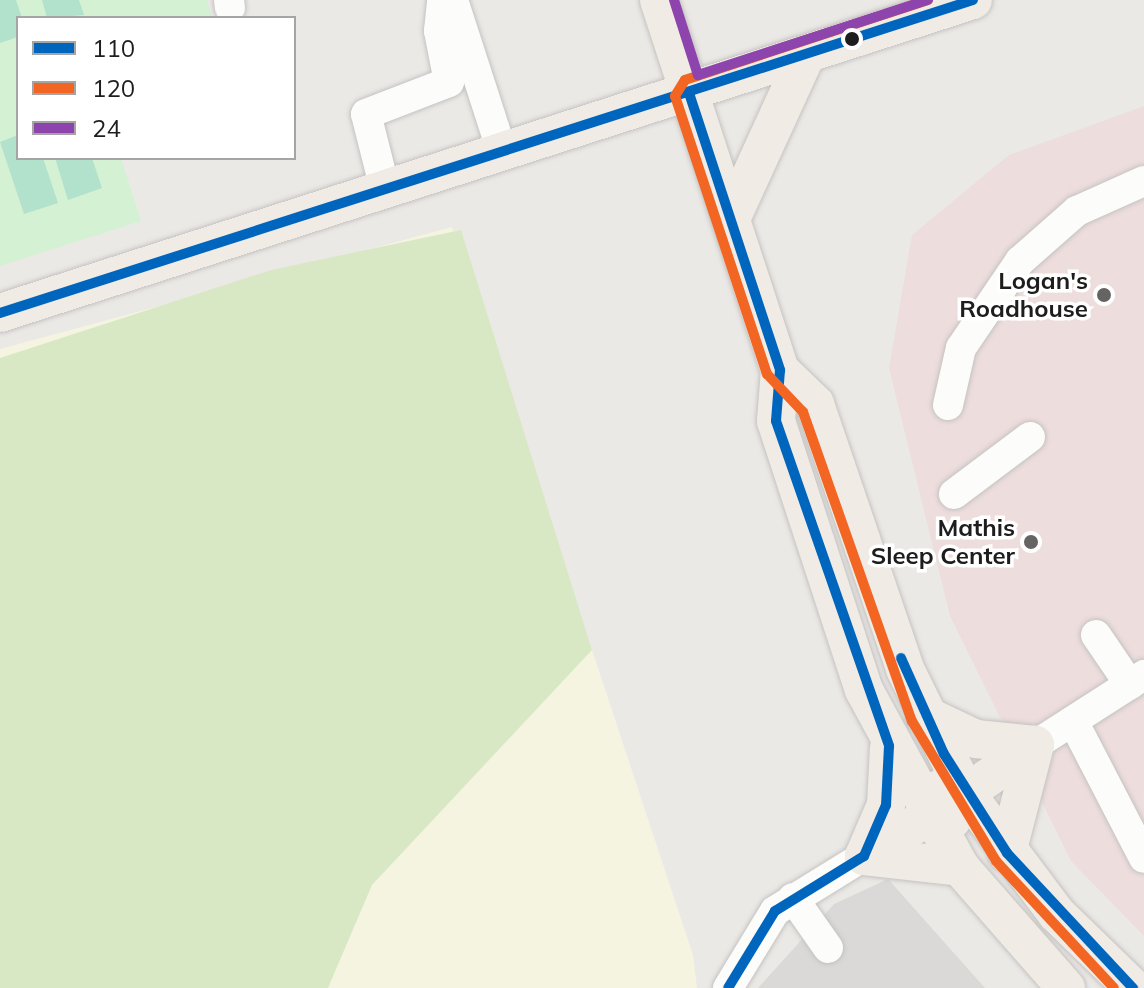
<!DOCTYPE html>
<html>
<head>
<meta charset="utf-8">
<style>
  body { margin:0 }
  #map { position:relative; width:1144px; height:988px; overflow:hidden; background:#ebe9e6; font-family:Mulish,sans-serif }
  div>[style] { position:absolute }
  .residential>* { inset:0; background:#dad9d7 }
  .commercial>* { inset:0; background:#eddddc }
  .education>* { inset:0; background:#f5f4e0 }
  .grass>* { inset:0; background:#d8e8c5 }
  .park>* { inset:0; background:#d4f1d3 }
  .pitch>* { inset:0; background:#b2e1cc }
  .roads { filter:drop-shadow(0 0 2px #c4c3c2) drop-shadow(0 0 2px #c4c3c2) }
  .minor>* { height:30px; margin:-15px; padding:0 15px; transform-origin:15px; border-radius:15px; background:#fcfcfb }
  .major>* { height:38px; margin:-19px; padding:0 19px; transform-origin:19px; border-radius:19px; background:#f0ebe4 }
  .bus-1>* { height:10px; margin:-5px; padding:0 5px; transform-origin:5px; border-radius:5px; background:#0065bd }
  .bus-2>* { height:10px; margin:-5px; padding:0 5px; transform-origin:5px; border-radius:5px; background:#f26522 }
  .bus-3>* { height:10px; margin:-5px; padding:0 5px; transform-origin:5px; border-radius:5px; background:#8e44ad }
  .dots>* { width:22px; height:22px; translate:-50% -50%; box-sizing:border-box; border:4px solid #fff; border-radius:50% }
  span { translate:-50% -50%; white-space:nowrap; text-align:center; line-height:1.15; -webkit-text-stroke:7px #fff; paint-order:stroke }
  .poi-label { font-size:24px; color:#1d1d1d; font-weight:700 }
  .right { translate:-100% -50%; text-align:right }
  .legend { position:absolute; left:16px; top:16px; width:280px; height:144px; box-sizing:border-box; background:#fff; border:2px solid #a5a5a5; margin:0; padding:10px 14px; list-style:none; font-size:24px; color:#1d1d1d }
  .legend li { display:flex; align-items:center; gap:16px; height:40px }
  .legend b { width:40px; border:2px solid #a5a5a5 }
</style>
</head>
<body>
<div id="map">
  <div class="residential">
    <div style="clip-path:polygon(888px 879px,985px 988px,758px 988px,834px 904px)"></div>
  </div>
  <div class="commercial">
    <div style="clip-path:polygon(1144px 106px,1144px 936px,1071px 861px,950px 616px,889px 368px,912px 235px,1009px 155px)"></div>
  </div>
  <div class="education">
    <div style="clip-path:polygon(452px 227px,693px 955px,697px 988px,0 988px,0 349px)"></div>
  </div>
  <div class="grass">
    <div style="clip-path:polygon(461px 230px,592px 650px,372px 885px,328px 988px,0 988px,0 358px,271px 270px)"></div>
  </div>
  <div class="park">
    <div style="clip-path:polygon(0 0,207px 0,212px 18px,18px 18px,18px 158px,121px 158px,141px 221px,0 266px)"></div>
  </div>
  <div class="pitch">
    <div style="clip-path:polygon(0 0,16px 0,22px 18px,18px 37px,0 43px)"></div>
    <div style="clip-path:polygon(42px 0,79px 0,84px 15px,47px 18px)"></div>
    <div style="clip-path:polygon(18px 135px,18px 158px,43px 158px,58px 203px,24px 214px,0 142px)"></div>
    <div style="clip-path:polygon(55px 158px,92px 158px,102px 188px,68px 200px)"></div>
  </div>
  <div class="roads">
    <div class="minor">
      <div style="left:229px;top:0;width:8px;rotate:83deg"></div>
      <div style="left:453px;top:0;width:163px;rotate:72.1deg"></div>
      <div style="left:386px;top:193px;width:81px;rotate:-104.2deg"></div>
      <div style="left:366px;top:114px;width:89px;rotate:-21.1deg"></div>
      <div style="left:449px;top:82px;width:52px;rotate:-101.1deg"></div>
      <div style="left:439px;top:31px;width:31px;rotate:-84deg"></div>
      <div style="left:948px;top:405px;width:58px;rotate:-77.2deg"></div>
      <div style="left:961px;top:348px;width:105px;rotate:-55.9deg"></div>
      <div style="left:1020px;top:261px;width:76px;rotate:-41.3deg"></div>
      <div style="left:1077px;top:211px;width:73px;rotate:-24.1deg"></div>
      <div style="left:954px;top:494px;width:95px;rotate:-36.9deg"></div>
      <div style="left:1096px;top:635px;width:60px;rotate:55.8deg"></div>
      <div style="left:1073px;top:721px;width:154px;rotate:62.6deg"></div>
      <div style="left:1035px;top:745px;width:130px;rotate:-32.7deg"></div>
      <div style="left:793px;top:898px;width:61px;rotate:55deg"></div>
      <div style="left:728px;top:988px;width:90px;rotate:-58.6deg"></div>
      <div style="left:775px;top:911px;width:105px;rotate:-31.7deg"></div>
    </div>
    <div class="major">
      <div style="left:659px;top:0;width:389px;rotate:71.9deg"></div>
      <div style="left:780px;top:370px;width:51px;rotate:94.5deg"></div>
      <div style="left:776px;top:421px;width:283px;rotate:71.9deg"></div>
      <div style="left:864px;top:690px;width:201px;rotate:61.5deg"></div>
      <div style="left:960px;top:867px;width:161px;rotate:48.8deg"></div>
      <div style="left:731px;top:219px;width:178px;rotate:-65.4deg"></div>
      <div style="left:0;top:313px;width:1022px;rotate:-17.83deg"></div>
      <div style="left:780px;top:370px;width:49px;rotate:44.2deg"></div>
      <div style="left:815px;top:404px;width:280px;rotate:71.2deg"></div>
      <div style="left:905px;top:669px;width:138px;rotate:63.8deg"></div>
      <div style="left:966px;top:793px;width:151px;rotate:53.1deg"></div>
      <div style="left:1057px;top:914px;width:106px;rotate:44.2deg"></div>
      <div style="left:925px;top:715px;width:56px;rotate:25.2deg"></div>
      <div style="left:976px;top:739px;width:59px;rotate:5.8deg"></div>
      <div style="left:941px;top:788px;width:25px;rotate:11deg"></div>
      <div style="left:966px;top:793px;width:84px;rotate:-34.8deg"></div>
      <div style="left:1007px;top:853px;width:112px;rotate:-75.5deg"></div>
      <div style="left:864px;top:856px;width:75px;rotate:-31.4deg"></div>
      <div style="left:928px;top:817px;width:24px;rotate:7deg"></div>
      <div style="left:864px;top:856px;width:56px;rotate:-66.7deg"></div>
      <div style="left:886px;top:805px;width:57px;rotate:-87deg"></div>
      <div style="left:864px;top:856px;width:97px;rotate:6.5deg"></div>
    </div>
  </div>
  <div class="bus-1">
    <div style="left:689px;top:93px;width:292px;rotate:71.8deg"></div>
    <div style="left:780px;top:370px;width:51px;rotate:94.5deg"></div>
    <div style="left:776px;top:421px;width:344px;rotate:70.8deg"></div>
    <div style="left:889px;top:746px;width:59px;rotate:92.9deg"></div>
    <div style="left:886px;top:805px;width:56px;rotate:113.3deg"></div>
    <div style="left:864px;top:856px;width:105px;rotate:148.3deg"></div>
    <div style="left:775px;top:911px;width:90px;rotate:121.4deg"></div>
    <div style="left:0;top:313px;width:1022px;rotate:-17.83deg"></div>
    <div style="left:901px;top:658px;width:105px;rotate:65.9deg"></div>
    <div style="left:944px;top:754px;width:117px;rotate:57.5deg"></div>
    <div style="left:1007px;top:853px;width:185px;rotate:47deg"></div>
  </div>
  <div class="bus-2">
    <div style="left:928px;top:0;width:256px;rotate:161.8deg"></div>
    <div style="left:685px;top:80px;width:19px;rotate:122deg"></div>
    <div style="left:675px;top:96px;width:293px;rotate:71.7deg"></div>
    <div style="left:767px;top:374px;width:52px;rotate:46.5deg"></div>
    <div style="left:803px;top:412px;width:328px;rotate:70.6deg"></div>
    <div style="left:912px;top:721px;width:163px;rotate:59deg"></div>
    <div style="left:996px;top:861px;width:173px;rotate:47.1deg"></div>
  </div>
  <div class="bus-3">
    <div style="left:674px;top:0;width:79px;rotate:72.3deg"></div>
    <div style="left:698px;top:75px;width:242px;rotate:-18.1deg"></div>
  </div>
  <div class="dots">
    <div style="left:852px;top:39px;background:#1d1d1d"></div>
    <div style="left:1104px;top:295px;background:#656463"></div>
    <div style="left:1031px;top:542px;background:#656463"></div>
  </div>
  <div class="poi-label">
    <span class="right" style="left:1088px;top:295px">Logan's<br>Roadhouse</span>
    <span class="right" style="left:1015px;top:542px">Mathis<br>Sleep Center</span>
  </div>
  <ul class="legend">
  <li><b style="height:10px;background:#0065bd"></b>110</li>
  <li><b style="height:10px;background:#f26522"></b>120</li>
  <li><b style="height:10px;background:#8e44ad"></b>24</li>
  </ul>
</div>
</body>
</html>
